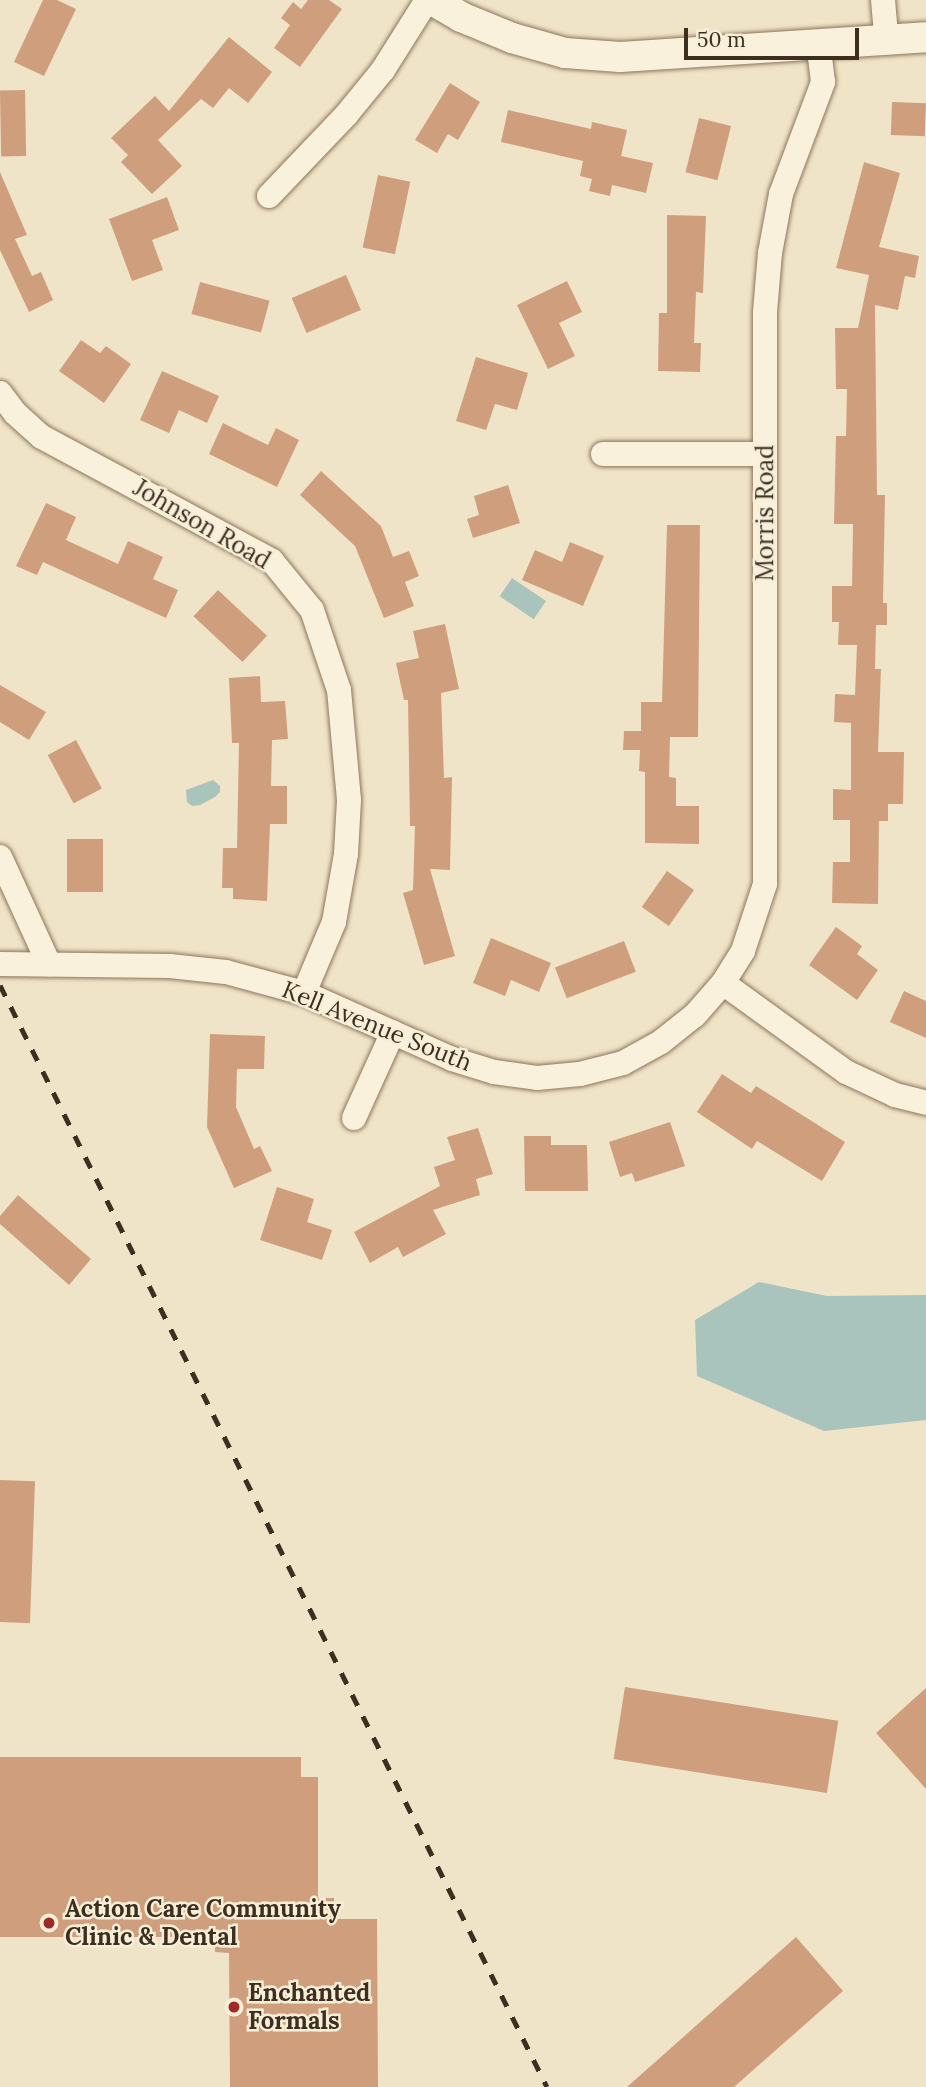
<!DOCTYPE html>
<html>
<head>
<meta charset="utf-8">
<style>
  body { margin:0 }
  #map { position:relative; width:926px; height:2087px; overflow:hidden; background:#f0e4c8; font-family:Lora,serif }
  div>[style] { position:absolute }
  .water>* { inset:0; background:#a9c4bc; transform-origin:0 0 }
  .building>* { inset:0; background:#cf9f7d; transform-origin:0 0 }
  .roads { filter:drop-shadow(0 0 2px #8d765c) drop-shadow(0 0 2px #8d765c) }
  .minor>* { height:24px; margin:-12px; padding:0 12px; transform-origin:12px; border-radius:12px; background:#faf1dc }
  .tertiary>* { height:30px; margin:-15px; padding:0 15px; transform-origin:15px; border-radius:15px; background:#faf1dc }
  .rail>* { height:5px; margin-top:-2.5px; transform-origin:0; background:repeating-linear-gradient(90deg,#3d2e20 0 12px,transparent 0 24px) }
  .dots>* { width:19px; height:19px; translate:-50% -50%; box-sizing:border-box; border:4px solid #f7eed8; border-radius:50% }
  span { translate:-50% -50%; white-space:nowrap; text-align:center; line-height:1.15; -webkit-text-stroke:5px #f7eed8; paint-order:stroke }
  .street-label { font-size:24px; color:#3d2e20 }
  .poi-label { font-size:24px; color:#3d2e20; font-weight:700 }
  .left { translate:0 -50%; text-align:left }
  .scale { position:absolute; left:684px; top:28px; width:175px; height:32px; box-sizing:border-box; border:4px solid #3d2e20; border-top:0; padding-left:9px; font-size:21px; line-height:24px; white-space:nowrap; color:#3d2e20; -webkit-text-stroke:5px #f7eed8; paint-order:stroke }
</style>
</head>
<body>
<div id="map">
  <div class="water">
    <div style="left:512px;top:578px;width:41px;height:22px;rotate:34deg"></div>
    <div style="clip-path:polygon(213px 780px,220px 786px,220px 792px,215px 797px,200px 805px,192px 806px,187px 802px,186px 790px)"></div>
    <div style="clip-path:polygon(759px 1282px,827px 1296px,926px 1295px,926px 1420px,824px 1431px,697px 1376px,695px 1320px)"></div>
  </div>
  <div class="building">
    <div style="clip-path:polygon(43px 0,57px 0,76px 9px,44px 76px,14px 62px)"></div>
    <div style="clip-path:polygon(308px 0,329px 0,342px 9px,300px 67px,274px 48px,290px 25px,281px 18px,293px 2px,301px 9px)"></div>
    <div style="clip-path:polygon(229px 37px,272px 72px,248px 103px,229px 88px,213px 108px,201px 99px,158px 140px,182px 166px,152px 194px,121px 162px,128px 155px,111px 138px,155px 96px,169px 111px)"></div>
    <div style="clip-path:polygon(450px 83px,480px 102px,458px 140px,448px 134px,437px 153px,415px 140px)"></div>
    <div style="left:25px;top:90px;width:66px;height:25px;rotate:89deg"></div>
    <div style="left:892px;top:102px;width:34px;height:33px;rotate:2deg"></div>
    <div style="clip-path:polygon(508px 110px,591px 129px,592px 122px,627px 130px,621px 156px,653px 163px,646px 193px,612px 185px,610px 196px,589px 191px,592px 179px,580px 176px,583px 161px,501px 142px)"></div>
    <div style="left:699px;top:118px;width:33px;height:56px;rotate:14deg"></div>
    <div style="clip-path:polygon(864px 162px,900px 173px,879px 247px,919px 256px,915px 278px,905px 276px,898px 310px,875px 305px,877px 495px,885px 495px,883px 603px,887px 603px,887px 625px,876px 625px,875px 669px,881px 669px,878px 752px,904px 752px,903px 804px,888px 804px,888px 821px,879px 821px,878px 904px,832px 903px,833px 862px,850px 862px,850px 820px,833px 820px,833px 789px,851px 790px,851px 723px,834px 722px,835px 694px,855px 695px,857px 645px,838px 645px,839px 622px,832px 622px,832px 586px,852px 586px,853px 524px,834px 524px,836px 436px,846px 436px,847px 389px,836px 389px,835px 328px,858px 328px,869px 275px,836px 268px)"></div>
    <div style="clip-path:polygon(0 172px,27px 235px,15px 239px,32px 276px,41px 272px,53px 300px,29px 312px,0 250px)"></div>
    <div style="left:378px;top:175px;width:33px;height:74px;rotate:12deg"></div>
    <div style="clip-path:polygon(167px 197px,179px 230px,152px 240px,163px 270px,132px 281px,109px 219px)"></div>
    <div style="clip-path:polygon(667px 215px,706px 216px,703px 293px,696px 292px,694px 343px,701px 343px,700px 372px,658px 371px,659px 313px,667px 313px)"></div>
    <div style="left:346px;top:275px;width:38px;height:59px;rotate:67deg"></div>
    <div style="clip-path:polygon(567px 281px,582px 312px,559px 323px,575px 356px,548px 369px,517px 305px)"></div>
    <div style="left:200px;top:282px;width:72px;height:33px;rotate:15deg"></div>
    <div style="clip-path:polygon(81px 340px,100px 353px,106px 346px,131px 364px,104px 403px,59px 371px)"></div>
    <div style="clip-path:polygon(476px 357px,528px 373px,517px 410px,495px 404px,486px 430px,456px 421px)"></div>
    <div style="clip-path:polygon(162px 371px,219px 396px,207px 423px,179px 410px,169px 433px,140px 420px)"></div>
    <div style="clip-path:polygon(223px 423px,268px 445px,276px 428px,299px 440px,277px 487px,209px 454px)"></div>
    <div style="clip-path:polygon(321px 471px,381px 526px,393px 557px,409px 551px,419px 576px,405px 582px,414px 606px,384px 618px,355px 546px,300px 495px)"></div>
    <div style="clip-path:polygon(508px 485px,520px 523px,473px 538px,467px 519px,479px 515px,474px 496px)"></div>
    <div style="clip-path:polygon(46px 503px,76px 517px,66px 540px,118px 564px,128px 541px,163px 557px,153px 579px,178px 590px,166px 618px,43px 562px,37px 575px,16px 566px)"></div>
    <div style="clip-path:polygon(667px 525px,700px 525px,698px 737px,670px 737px,669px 777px,676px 778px,676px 806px,699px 806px,699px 844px,645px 843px,645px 772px,639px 771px,640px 750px,623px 750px,624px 731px,641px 731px,641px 702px,662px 702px)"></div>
    <div style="clip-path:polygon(570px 542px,604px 556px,583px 606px,522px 580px,535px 550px,562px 562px)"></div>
    <div style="left:218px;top:590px;width:67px;height:36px;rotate:43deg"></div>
    <div style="clip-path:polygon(445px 624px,459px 689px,441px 693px,444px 778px,452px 777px,450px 870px,430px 869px,455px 956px,424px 965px,403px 893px,413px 890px,415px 826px,410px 826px,408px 700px,404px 700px,396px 663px,419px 658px,413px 631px)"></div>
    <div style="clip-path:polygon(260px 676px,261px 702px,285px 701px,288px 739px,272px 740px,271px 786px,287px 786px,287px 824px,270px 824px,267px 901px,233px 899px,233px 888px,222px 888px,223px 848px,237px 848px,239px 743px,232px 743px,229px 678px)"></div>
    <div style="clip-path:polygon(0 685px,46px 712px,29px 740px,0 722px)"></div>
    <div style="left:76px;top:740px;width:55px;height:32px;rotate:62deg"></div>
    <div style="left:67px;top:839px;width:36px;height:53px"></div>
    <div style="left:667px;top:871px;width:33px;height:44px;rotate:35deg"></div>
    <div style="clip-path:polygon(836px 927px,862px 946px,857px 954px,878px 970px,857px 1000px,809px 965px)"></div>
    <div style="clip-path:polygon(491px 938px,551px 963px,539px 992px,511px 980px,505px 996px,473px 983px)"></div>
    <div style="left:624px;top:941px;width:33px;height:74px;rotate:69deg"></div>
    <div style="clip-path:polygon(904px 991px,926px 1001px,926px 1038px,890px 1022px)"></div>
    <div style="clip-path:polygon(210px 1034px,265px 1036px,264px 1069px,237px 1069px,236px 1107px,254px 1149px,260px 1146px,272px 1171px,234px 1188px,207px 1127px)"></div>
    <div style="clip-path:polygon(722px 1074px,751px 1093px,756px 1086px,845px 1142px,822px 1181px,757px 1141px,752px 1149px,697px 1112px)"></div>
    <div style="clip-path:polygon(670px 1122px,685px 1166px,635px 1182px,632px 1173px,620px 1177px,609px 1142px)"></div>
    <div style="clip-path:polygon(478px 1128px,493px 1174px,476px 1179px,480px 1195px,433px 1210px,446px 1234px,403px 1257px,398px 1247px,370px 1263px,354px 1232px,440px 1186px,434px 1167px,455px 1160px,447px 1137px)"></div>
    <div style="clip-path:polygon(524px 1136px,551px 1136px,551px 1145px,587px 1145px,588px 1191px,525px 1191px)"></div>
    <div style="clip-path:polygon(277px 1187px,314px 1199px,307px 1222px,332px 1230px,322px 1260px,260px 1240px)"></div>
    <div style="clip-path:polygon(18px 1195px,91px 1259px,69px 1285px,0 1224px,0 1216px)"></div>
    <div style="left:0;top:1480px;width:35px;height:142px;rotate:2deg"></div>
    <div style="left:625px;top:1687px;width:216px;height:73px;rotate:9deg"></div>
    <div style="clip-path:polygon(926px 1688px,926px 1789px,876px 1733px)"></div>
    <div style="clip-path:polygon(0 1757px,301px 1757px,301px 1777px,318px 1777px,318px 1898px,334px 1898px,334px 1919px,377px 1919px,378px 2087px,230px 2087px,229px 1953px,215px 1952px,215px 1937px,0 1937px)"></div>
    <div style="clip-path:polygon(796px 1937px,843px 1991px,734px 2087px,627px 2087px)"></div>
  </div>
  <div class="roads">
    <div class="minor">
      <div style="left:883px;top:0;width:38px;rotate:85deg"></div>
      <div style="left:269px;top:196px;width:113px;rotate:-46.4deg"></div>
      <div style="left:347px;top:114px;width:57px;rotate:-50.7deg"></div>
      <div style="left:383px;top:70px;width:83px;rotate:-57.8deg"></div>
      <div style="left:0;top:393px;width:25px;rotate:53deg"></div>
      <div style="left:15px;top:413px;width:36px;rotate:42deg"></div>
      <div style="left:42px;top:437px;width:261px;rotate:28.3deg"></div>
      <div style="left:272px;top:561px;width:63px;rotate:50.8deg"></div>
      <div style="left:312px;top:610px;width:84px;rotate:71.4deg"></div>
      <div style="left:339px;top:690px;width:110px;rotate:84.8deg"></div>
      <div style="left:349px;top:800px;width:54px;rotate:93.2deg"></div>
      <div style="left:346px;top:854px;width:69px;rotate:100deg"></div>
      <div style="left:334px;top:922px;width:77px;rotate:112.9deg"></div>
      <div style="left:603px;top:454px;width:162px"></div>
      <div style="left:0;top:857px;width:118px;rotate:65.4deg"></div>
      <div style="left:0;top:964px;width:170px;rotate:0.7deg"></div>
      <div style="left:170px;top:966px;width:56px;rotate:6.1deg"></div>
      <div style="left:226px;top:972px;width:81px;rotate:15.1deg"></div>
      <div style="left:304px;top:993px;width:162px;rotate:24deg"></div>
      <div style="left:452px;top:1059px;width:44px;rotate:17.2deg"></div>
      <div style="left:494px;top:1072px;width:43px;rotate:7.9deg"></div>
      <div style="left:537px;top:1078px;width:43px;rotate:-5.3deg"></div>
      <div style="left:580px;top:1074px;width:44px;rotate:-14.3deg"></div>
      <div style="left:623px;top:1063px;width:43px;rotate:-28.9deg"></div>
      <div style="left:661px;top:1042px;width:43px;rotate:-38.5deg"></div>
      <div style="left:695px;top:1015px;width:43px;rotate:-48.8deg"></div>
      <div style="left:723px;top:983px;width:38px;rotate:-58deg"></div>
      <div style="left:743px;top:951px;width:71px;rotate:-71.8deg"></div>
      <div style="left:765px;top:884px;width:572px;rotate:-90deg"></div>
      <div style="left:765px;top:312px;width:59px;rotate:-85.2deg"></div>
      <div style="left:770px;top:253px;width:60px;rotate:-79.4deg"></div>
      <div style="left:781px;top:194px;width:120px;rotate:-69.4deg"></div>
      <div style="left:823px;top:82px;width:39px;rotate:-97deg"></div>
      <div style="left:723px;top:983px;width:152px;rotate:35.9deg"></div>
      <div style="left:846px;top:1072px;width:54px;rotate:25.1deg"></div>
      <div style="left:895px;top:1095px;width:32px;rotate:14deg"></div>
      <div style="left:354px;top:1118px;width:94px;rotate:-65.6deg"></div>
    </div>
    <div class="tertiary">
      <div style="left:432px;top:0;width:34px;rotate:30deg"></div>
      <div style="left:461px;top:17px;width:55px;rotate:22.4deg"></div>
      <div style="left:512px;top:38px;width:55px;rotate:15.8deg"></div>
      <div style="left:565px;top:53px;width:55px;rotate:4.2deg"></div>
      <div style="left:620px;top:57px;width:307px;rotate:-3.7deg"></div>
    </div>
  </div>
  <div class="rail">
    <div style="left:0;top:985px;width:1230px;rotate:63.6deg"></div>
  </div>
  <div class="dots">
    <div style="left:49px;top:1923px;background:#9e2a2b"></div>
    <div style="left:234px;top:2007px;background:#9e2a2b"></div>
  </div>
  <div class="street-label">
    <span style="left:765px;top:513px;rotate:-90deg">Morris Road</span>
    <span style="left:202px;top:524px;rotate:30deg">Johnson Road</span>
    <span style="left:377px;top:1026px;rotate:22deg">Kell Avenue South</span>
  </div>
  <div class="poi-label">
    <span class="left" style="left:65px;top:1923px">Action Care Community<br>Clinic &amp; Dental</span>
    <span class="left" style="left:248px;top:2007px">Enchanted<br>Formals</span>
  </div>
  <div class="scale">50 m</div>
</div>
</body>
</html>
